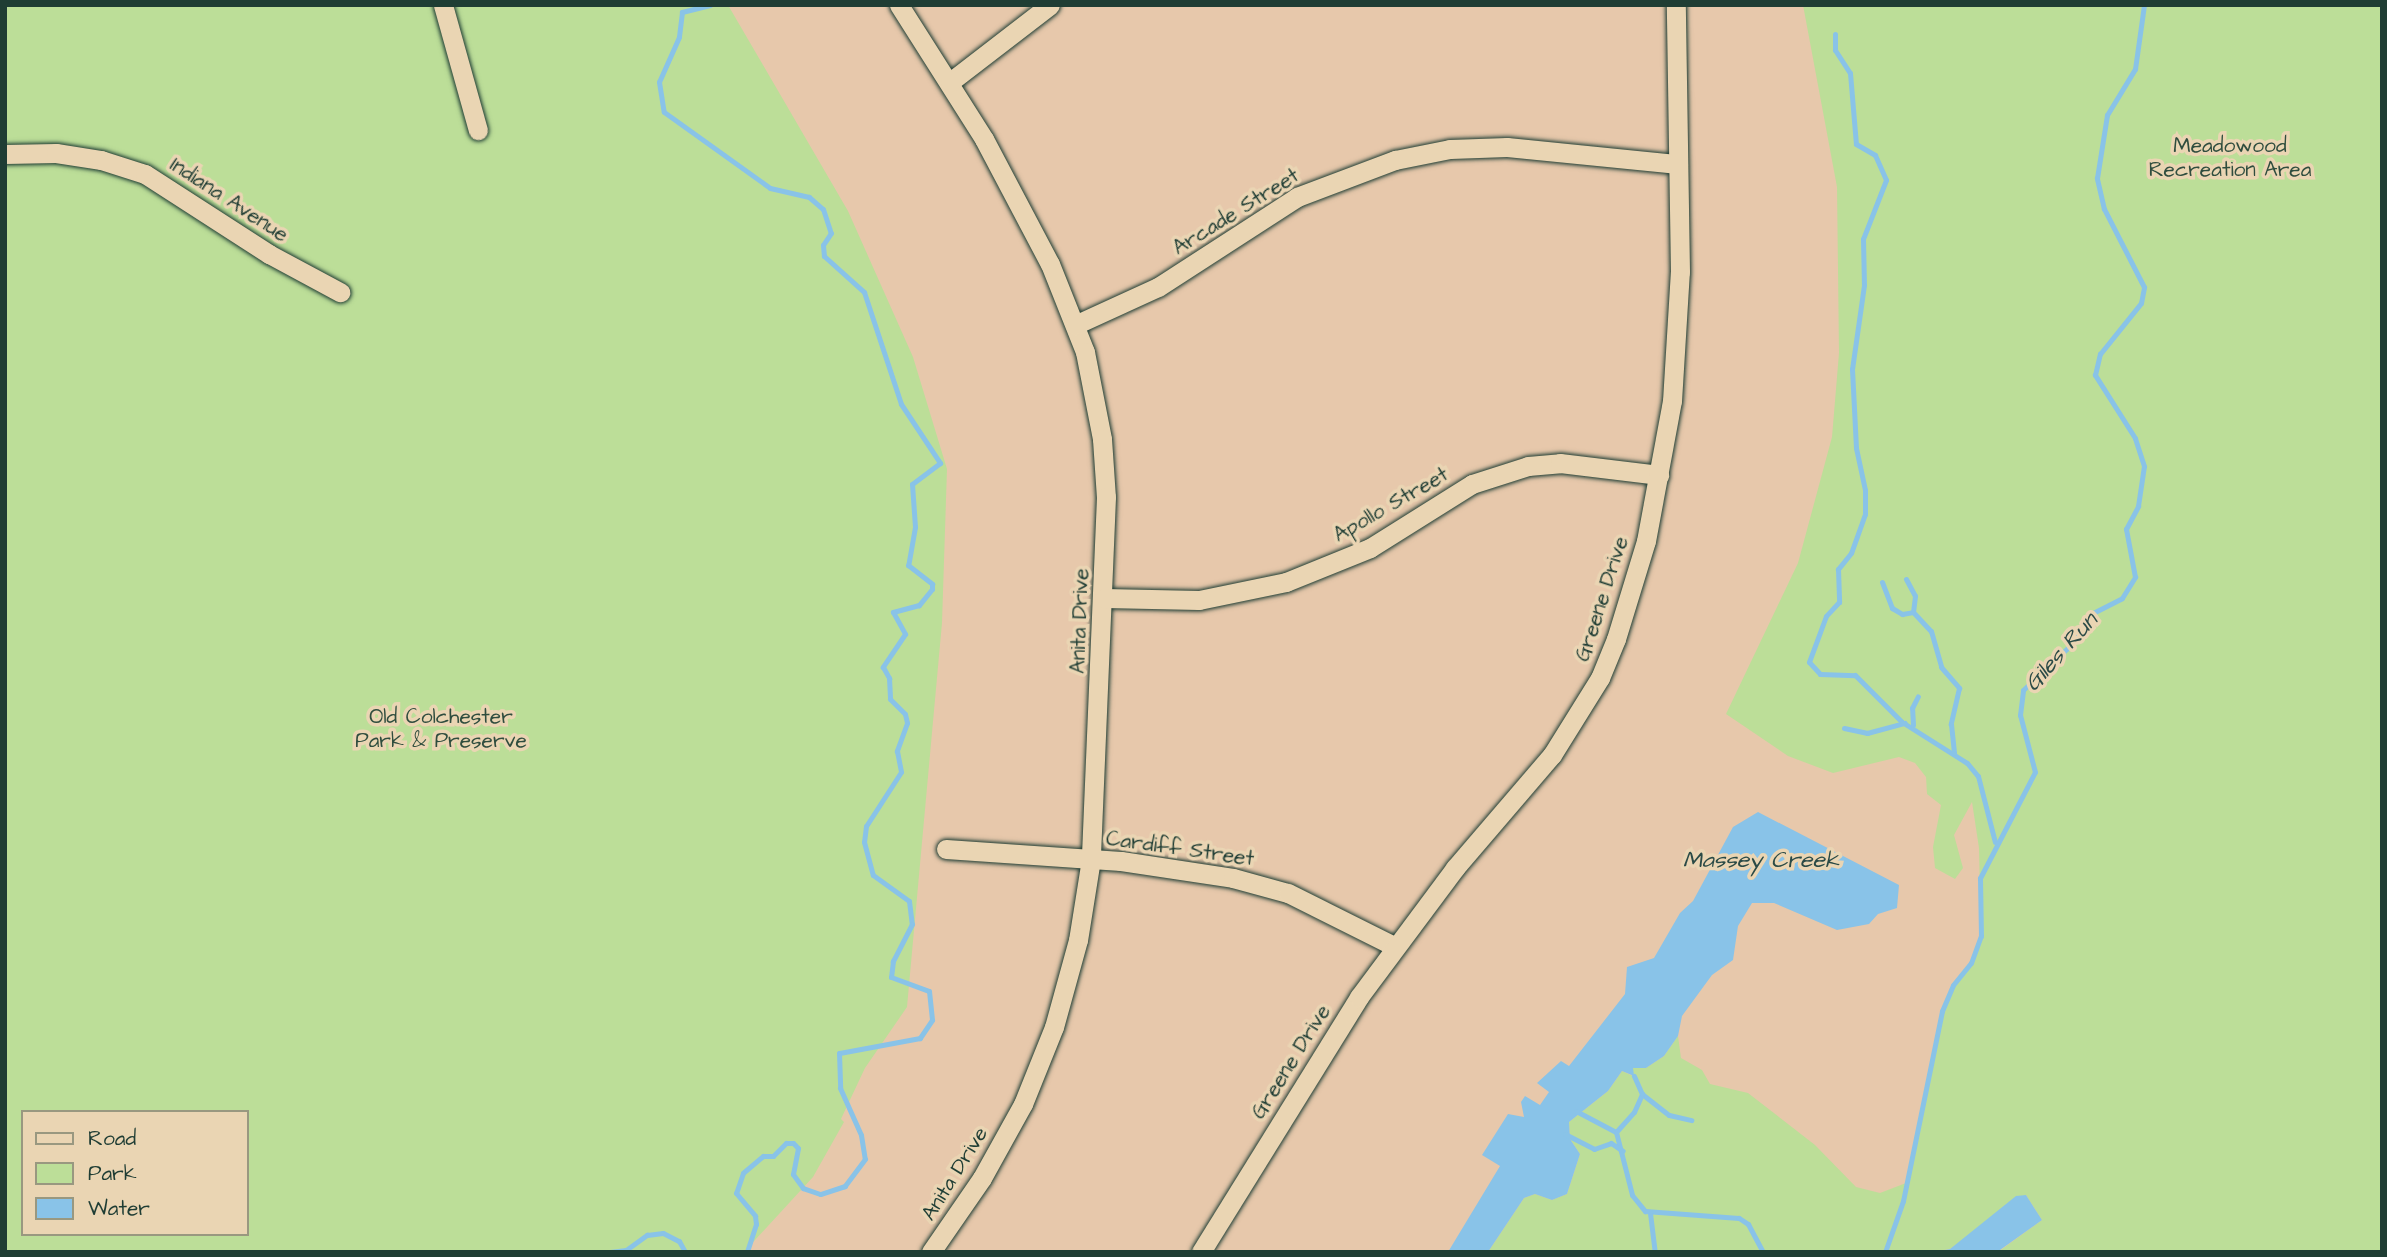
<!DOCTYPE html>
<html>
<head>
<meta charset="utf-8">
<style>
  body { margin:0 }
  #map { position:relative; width:2387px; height:1257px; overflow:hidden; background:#e7c8ab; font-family:"Architects Daughter",sans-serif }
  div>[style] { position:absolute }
  .green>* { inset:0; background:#bcde98 }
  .water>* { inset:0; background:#89c3e8 }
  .stream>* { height:5px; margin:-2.5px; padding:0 2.5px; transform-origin:2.5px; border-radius:2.5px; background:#89c3e8 }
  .roads { filter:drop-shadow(0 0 2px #1f3d34) drop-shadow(0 0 2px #1f3d34) }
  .street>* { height:19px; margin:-9.5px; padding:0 9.5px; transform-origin:9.5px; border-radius:9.5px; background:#ead5b3 }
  span { translate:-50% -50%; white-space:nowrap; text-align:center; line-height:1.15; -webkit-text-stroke:7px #ead5b3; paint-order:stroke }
  .park-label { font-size:21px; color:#2f4d3e }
  .street-label { font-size:21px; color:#1f3d34 }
  .water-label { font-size:23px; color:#2a4a46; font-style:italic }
  .frame { position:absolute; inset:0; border:7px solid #1f3d34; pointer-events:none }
  .legend { position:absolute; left:21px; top:1110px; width:228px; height:126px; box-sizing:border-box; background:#ead5b3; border:2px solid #999880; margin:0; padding:9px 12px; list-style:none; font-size:21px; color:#1f3d34 }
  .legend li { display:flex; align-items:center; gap:14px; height:35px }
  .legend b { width:35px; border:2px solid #999880 }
</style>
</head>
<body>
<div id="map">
  <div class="green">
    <div style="clip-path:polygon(evenodd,5px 5px,728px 5px,848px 211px,913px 357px,947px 469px,942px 623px,907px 1007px,865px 1068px,841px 1119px,844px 1122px,813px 1177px,744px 1252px,5px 1252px,5px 5px,23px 1112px,247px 1112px,247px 1234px,23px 1234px,23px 1112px)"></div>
    <div style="clip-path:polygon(1803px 5px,2382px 5px,2382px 1252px,1998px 1252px,2042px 1220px,2026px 1195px,1950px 1249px,1934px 1252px,1488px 1252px,1524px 1198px,1535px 1194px,1552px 1200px,1567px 1194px,1580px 1154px,1570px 1139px,1569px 1122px,1608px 1091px,1622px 1071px,1633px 1076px,1633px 1068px,1646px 1068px,1664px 1056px,1678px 1036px,1681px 1058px,1702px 1070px,1710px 1084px,1748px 1093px,1815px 1145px,1856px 1187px,1880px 1193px,1906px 1183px,1942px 1011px,1953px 985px,1971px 963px,1981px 936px,1979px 848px,1972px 802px,1954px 835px,1963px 868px,1955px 879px,1935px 868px,1933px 847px,1941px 805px,1927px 794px,1926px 777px,1915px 763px,1899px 757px,1833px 773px,1788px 756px,1726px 714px,1798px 563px,1832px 437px,1839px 353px,1837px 187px)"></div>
  </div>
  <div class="water">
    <div style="clip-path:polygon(1758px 812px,1899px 885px,1897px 908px,1878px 914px,1869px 924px,1837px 930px,1774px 903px,1752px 903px,1738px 926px,1733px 960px,1712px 975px,1682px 1016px,1678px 1036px,1664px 1056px,1646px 1068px,1633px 1068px,1634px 1076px,1622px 1071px,1608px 1091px,1569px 1122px,1570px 1139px,1580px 1154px,1567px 1194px,1552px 1200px,1535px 1194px,1524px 1198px,1488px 1252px,1448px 1252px,1500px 1166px,1482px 1155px,1508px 1114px,1524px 1117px,1521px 1102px,1525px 1096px,1540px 1105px,1549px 1092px,1537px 1083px,1561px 1061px,1569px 1066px,1625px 994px,1627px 967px,1654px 958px,1680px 913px,1693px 901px,1733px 827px)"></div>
    <div style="clip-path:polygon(2026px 1195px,2042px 1220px,2000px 1250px,1934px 1252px,1950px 1249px,2016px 1196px)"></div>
  </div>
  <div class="stream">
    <div style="left:710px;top:5px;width:29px;rotate:166deg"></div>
    <div style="left:682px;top:12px;width:25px;rotate:97deg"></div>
    <div style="left:679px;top:37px;width:49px;rotate:114deg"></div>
    <div style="left:659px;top:82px;width:30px;rotate:81deg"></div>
    <div style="left:664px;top:112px;width:130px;rotate:35.6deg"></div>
    <div style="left:770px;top:188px;width:40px;rotate:13deg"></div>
    <div style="left:809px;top:197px;width:18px;rotate:41deg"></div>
    <div style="left:823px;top:209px;width:25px;rotate:72deg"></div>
    <div style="left:831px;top:233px;width:14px;rotate:124deg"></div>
    <div style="left:823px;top:245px;width:11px;rotate:85deg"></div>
    <div style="left:824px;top:256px;width:54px;rotate:42deg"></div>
    <div style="left:864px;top:292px;width:118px;rotate:71.7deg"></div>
    <div style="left:901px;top:404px;width:71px;rotate:56.5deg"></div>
    <div style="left:940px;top:463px;width:35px;rotate:143deg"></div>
    <div style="left:912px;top:484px;width:43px;rotate:86deg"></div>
    <div style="left:915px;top:527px;width:39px;rotate:100deg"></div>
    <div style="left:908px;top:565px;width:31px;rotate:38deg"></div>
    <div style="left:932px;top:584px;width:5px;rotate:90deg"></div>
    <div style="left:932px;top:589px;width:21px;rotate:129deg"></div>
    <div style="left:919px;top:605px;width:27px;rotate:165deg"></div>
    <div style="left:893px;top:612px;width:25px;rotate:61deg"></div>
    <div style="left:905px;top:634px;width:40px;rotate:124deg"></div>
    <div style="left:883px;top:667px;width:13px;rotate:61deg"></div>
    <div style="left:889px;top:678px;width:21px;rotate:87deg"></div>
    <div style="left:890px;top:699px;width:21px;rotate:45deg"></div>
    <div style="left:905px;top:714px;width:9px;rotate:77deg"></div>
    <div style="left:907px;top:723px;width:30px;rotate:110deg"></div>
    <div style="left:897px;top:751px;width:21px;rotate:79deg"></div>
    <div style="left:901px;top:772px;width:64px;rotate:122.9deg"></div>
    <div style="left:866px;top:826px;width:16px;rotate:97deg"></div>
    <div style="left:864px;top:842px;width:34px;rotate:75deg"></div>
    <div style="left:873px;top:875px;width:44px;rotate:35.8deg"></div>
    <div style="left:909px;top:901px;width:23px;rotate:83deg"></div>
    <div style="left:912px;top:924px;width:42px;rotate:117.2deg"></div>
    <div style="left:893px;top:961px;width:16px;rotate:97deg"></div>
    <div style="left:891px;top:977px;width:40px;rotate:20.2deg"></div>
    <div style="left:929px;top:991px;width:29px;rotate:84deg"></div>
    <div style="left:932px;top:1020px;width:22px;rotate:124deg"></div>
    <div style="left:920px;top:1038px;width:82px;rotate:169.5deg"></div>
    <div style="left:839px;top:1053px;width:35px;rotate:88deg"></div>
    <div style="left:840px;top:1088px;width:51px;rotate:65.9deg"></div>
    <div style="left:861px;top:1135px;width:24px;rotate:81deg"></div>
    <div style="left:865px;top:1159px;width:34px;rotate:127deg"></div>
    <div style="left:845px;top:1186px;width:26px;rotate:162deg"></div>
    <div style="left:820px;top:1194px;width:18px;rotate:-161deg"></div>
    <div style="left:803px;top:1188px;width:17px;rotate:-126deg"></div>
    <div style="left:793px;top:1174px;width:26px;rotate:-79deg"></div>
    <div style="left:798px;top:1148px;width:7px;rotate:-135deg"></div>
    <div style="left:793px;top:1143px;width:7px;rotate:180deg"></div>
    <div style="left:786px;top:1143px;width:18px;rotate:135deg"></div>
    <div style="left:773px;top:1156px;width:10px;rotate:180deg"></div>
    <div style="left:763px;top:1156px;width:26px;rotate:140deg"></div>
    <div style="left:743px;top:1173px;width:21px;rotate:109deg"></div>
    <div style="left:736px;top:1193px;width:30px;rotate:50deg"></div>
    <div style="left:755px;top:1216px;width:8px;rotate:83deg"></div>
    <div style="left:756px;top:1224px;width:29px;rotate:108deg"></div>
    <div style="left:1835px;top:34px;width:16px;rotate:90deg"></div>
    <div style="left:1835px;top:50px;width:27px;rotate:57deg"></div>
    <div style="left:1850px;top:73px;width:71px;rotate:85.2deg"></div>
    <div style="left:1856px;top:144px;width:22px;rotate:30deg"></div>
    <div style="left:1875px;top:155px;width:27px;rotate:66deg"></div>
    <div style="left:1886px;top:180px;width:63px;rotate:111.3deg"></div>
    <div style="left:1863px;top:239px;width:46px;rotate:88.8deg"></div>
    <div style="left:1864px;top:285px;width:85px;rotate:98.1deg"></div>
    <div style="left:1852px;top:369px;width:79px;rotate:87.1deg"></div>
    <div style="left:1856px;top:448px;width:43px;rotate:77.9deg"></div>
    <div style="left:1865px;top:490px;width:24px;rotate:90deg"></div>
    <div style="left:1865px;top:514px;width:41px;rotate:109.7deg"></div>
    <div style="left:1851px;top:553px;width:21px;rotate:129deg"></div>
    <div style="left:1838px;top:569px;width:33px;rotate:88deg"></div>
    <div style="left:1839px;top:602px;width:19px;rotate:133deg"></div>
    <div style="left:1826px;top:616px;width:49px;rotate:110.3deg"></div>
    <div style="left:1809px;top:662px;width:16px;rotate:47deg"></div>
    <div style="left:1820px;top:674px;width:35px;rotate:2deg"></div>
    <div style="left:1855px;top:675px;width:66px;rotate:45deg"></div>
    <div style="left:1902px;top:722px;width:77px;rotate:32.2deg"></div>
    <div style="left:1967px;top:763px;width:17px;rotate:50deg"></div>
    <div style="left:1978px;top:776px;width:68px;rotate:75.6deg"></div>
    <div style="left:1906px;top:579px;width:19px;rotate:62deg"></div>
    <div style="left:1915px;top:596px;width:16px;rotate:97deg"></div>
    <div style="left:1913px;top:612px;width:26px;rotate:47deg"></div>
    <div style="left:1931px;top:631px;width:37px;rotate:74deg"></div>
    <div style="left:1941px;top:667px;width:28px;rotate:49deg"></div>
    <div style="left:1959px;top:688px;width:37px;rotate:103deg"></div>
    <div style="left:1951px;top:724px;width:29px;rotate:84deg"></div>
    <div style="left:1882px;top:582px;width:28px;rotate:69deg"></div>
    <div style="left:1892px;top:608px;width:12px;rotate:31deg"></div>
    <div style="left:1902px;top:614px;width:11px;rotate:-10deg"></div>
    <div style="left:1913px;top:725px;width:17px;rotate:-93deg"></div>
    <div style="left:1912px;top:708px;width:13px;rotate:-63deg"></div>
    <div style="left:1844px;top:728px;width:24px;rotate:12deg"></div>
    <div style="left:1867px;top:733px;width:39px;rotate:-15deg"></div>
    <div style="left:1642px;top:1094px;width:34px;rotate:38deg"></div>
    <div style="left:1669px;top:1115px;width:23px;rotate:13deg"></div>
    <div style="left:1576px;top:1111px;width:45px;rotate:27.7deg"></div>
    <div style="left:1616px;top:1132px;width:65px;rotate:75.7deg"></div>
    <div style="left:1632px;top:1195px;width:21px;rotate:51deg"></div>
    <div style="left:1645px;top:1211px;width:94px;rotate:4.3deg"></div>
    <div style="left:1739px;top:1218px;width:11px;rotate:34deg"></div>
    <div style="left:1748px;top:1224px;width:32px;rotate:62deg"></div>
    <div style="left:1616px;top:1132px;width:27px;rotate:-48deg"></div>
    <div style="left:1634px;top:1112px;width:20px;rotate:-66deg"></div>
    <div style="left:1642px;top:1094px;width:20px;rotate:-114deg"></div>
    <div style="left:1565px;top:1134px;width:33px;rotate:27deg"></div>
    <div style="left:1594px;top:1149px;width:18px;rotate:-19deg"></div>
    <div style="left:1611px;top:1143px;width:14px;rotate:34deg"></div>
    <div style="left:1650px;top:1213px;width:39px;rotate:83deg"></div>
    <div style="left:610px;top:1252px;width:16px;rotate:-7deg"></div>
    <div style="left:626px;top:1250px;width:26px;rotate:-36deg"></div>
    <div style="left:647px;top:1235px;width:16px;rotate:-7deg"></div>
    <div style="left:663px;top:1233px;width:18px;rotate:27deg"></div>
    <div style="left:679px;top:1241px;width:13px;rotate:61deg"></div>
    <div style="left:1885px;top:1252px;width:54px;rotate:-70.6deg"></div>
    <div style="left:1903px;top:1201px;width:194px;rotate:-78.4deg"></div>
    <div style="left:1942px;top:1011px;width:28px;rotate:-67deg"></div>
    <div style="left:1953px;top:985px;width:28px;rotate:-51deg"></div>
    <div style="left:1971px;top:963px;width:29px;rotate:-70deg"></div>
    <div style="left:1981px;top:936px;width:58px;rotate:-91deg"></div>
    <div style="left:1980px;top:878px;width:119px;rotate:-62.6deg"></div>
    <div style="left:2035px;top:772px;width:59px;rotate:-104.7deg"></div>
    <div style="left:2020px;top:715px;width:25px;rotate:-83deg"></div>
    <div style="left:2023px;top:690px;width:70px;rotate:-43.3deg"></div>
    <div style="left:2074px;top:642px;width:31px;rotate:-61deg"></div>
    <div style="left:2089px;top:615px;width:37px;rotate:-27deg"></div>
    <div style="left:2122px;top:598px;width:25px;rotate:-58deg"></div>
    <div style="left:2135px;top:577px;width:49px;rotate:-100.6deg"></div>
    <div style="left:2126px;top:529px;width:26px;rotate:-62deg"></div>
    <div style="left:2138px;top:506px;width:40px;rotate:-81.5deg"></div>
    <div style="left:2144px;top:466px;width:29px;rotate:-108deg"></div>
    <div style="left:2135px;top:438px;width:75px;rotate:-122.4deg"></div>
    <div style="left:2095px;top:375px;width:22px;rotate:-77deg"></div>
    <div style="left:2100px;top:354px;width:65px;rotate:-51.2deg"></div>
    <div style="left:2141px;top:303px;width:16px;rotate:-79deg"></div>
    <div style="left:2144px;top:287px;width:88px;rotate:-117.1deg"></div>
    <div style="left:2104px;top:209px;width:32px;rotate:-103deg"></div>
    <div style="left:2097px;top:178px;width:64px;rotate:-81deg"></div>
    <div style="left:2107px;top:115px;width:54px;rotate:-58.7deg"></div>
    <div style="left:2135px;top:69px;width:65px;rotate:-82deg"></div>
  </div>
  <div class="roads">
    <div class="street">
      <div style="left:443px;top:5px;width:130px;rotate:74.4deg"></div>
      <div style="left:899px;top:5px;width:159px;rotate:57.6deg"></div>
      <div style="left:984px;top:139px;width:141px;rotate:62.2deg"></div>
      <div style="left:1050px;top:264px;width:95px;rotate:68.3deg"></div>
      <div style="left:1085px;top:352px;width:89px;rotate:78.9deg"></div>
      <div style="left:1102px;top:439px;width:58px;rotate:86.1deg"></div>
      <div style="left:1106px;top:497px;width:362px;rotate:92.4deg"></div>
      <div style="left:1091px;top:859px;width:82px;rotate:99.1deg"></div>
      <div style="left:1078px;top:940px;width:90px;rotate:105.4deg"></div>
      <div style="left:1054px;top:1027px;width:83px;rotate:111.9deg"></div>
      <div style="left:1023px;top:1104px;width:85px;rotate:119deg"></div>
      <div style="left:982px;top:1178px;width:90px;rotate:124.6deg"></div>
      <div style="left:950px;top:82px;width:126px;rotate:-37.6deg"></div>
      <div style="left:5px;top:154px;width:51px;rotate:-1.1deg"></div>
      <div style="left:56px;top:153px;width:46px;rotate:8.8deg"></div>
      <div style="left:101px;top:160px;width:46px;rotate:17.7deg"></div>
      <div style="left:145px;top:174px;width:148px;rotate:32.8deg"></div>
      <div style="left:269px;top:254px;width:81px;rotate:28.2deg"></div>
      <div style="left:1075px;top:325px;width:91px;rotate:-24.6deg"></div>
      <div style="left:1158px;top:287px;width:166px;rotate:-32.9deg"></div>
      <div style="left:1297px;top:197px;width:105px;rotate:-20.7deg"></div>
      <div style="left:1395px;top:160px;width:56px;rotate:-11.3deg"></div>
      <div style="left:1450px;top:149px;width:57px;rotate:-2deg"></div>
      <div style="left:1507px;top:147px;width:172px;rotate:5.7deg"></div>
      <div style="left:1104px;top:598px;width:95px;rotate:1.2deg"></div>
      <div style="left:1199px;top:600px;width:89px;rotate:-11.7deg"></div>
      <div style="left:1286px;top:582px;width:91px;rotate:-22deg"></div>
      <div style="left:1370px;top:548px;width:120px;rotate:-32.1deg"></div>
      <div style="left:1472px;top:484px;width:59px;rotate:-17.8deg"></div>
      <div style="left:1528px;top:466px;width:32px;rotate:-5deg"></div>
      <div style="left:1560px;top:463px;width:100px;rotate:6.9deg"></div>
      <div style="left:946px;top:849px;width:175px;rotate:3.9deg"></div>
      <div style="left:1121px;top:861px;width:113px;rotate:8.6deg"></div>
      <div style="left:1233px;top:878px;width:57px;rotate:15.3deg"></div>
      <div style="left:1288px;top:893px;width:119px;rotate:26.6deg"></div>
      <div style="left:1201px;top:1252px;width:300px;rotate:-58.2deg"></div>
      <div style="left:1359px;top:997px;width:161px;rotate:-53.3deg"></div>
      <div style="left:1455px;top:868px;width:149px;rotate:-49.4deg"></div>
      <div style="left:1552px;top:755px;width:91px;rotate:-58.1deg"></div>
      <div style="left:1600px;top:678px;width:42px;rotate:-67.7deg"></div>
      <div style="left:1616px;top:639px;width:102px;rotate:-73deg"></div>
      <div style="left:1646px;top:541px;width:142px;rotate:-79.5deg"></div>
      <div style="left:1672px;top:401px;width:129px;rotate:-86.5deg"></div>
      <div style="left:1680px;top:272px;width:267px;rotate:-90.9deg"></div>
    </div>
  </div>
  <div class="park-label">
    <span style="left:2230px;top:158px">Meadowood<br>Recreation Area</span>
    <span style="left:441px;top:729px">Old Colchester<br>Park &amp; Preserve</span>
  </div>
  <div class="street-label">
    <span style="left:229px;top:200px;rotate:33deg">Indiana Avenue</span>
    <span style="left:1236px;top:212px;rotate:-32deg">Arcade Street</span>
    <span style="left:1391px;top:505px;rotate:-30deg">Apollo Street</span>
    <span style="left:1602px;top:599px;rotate:-72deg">Greene Drive</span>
    <span style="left:1080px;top:621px;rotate:-88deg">Anita Drive</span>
    <span style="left:1180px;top:849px;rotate:8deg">Cardiff Street</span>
    <span style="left:1291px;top:1062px;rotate:-58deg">Greene Drive</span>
    <span style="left:955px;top:1174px;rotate:-58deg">Anita Drive</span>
  </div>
  <div class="water-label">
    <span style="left:2061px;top:652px;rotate:-48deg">Giles Run</span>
    <span style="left:1761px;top:860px">Massey Creek</span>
  </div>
  <div class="frame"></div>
  <ul class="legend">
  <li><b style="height:9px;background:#ead5b3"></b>Road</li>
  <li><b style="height:19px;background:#bcde98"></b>Park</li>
  <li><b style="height:19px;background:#89c3e8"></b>Water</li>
  </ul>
</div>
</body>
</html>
